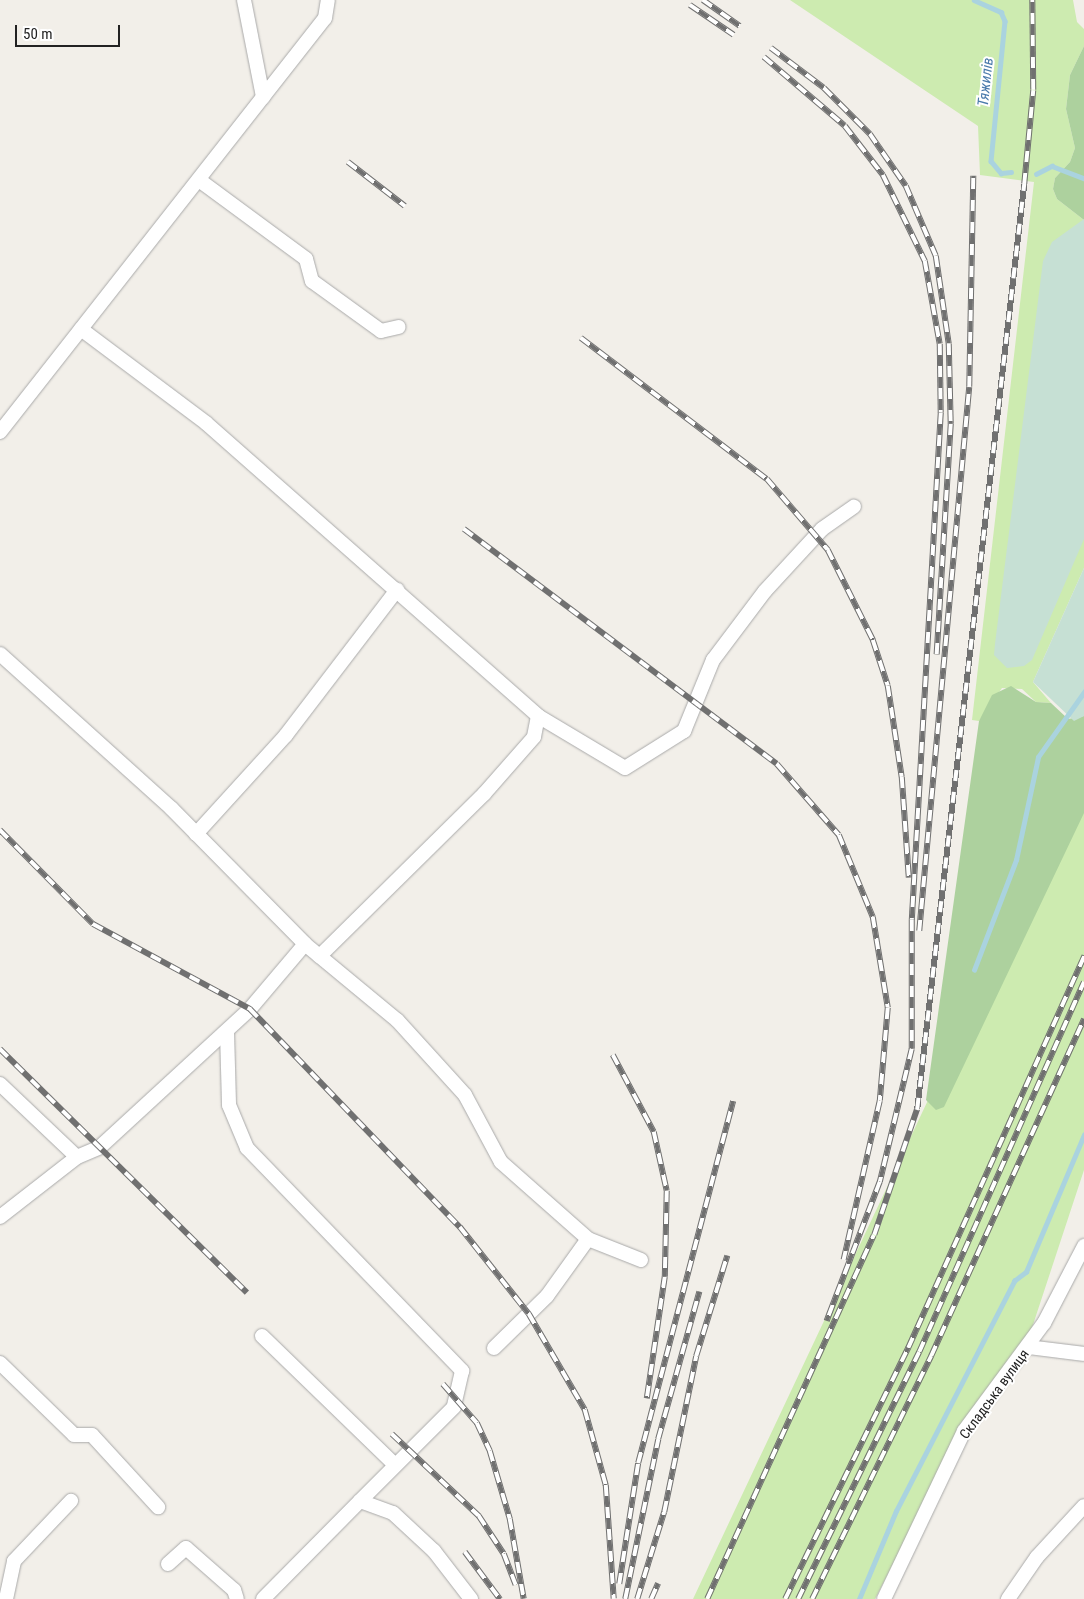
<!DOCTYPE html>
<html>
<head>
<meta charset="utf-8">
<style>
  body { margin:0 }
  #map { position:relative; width:1084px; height:1599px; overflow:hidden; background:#f2efe9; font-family:"Roboto Condensed",sans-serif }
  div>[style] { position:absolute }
  .grass>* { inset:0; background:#cdebb0 }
  .forest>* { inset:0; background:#add19e }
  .wetland>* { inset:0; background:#c6e0d4 }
  .stream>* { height:4.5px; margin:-2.25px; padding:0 2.25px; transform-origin:2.25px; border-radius:2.25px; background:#aad3df }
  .roads { filter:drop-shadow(0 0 1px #a9a9a9) drop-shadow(0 0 1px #a9a9a9) }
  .minor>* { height:14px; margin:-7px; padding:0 7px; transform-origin:7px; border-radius:7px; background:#fff }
  .rail>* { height:5.5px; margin-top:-2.75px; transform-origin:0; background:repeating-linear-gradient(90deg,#fff 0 11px,#707070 0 22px); box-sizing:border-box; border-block:1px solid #707070 }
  span { translate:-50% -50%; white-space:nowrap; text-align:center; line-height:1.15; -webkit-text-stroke:4px #fff; paint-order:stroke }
  .street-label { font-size:14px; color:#222 }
  .water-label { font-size:15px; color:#4a7aab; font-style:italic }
  .scale { position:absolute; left:15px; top:25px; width:105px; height:22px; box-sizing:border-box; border:2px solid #222; border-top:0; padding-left:6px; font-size:15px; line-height:18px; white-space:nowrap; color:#222; -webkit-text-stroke:4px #fff; paint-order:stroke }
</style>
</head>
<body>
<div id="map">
  <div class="grass">
    <div style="clip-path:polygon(790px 0,1073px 0,1077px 22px,1084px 29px,1084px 46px,1070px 75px,1066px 109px,1075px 148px,1070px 162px,1055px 178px,1053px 189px,1057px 199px,1084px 220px,1084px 568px,1033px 682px,1051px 703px,1036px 702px,1022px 689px,1002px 688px,979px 721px,972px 720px,1034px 182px,980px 175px,978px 126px)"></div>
    <div style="clip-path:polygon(1084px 769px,1084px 1170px,1026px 1346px,962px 1431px,875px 1599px,693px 1599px)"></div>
  </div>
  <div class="forest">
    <div style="clip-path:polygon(1084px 46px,1084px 220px,1057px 199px,1053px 189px,1055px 178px,1070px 162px,1075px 148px,1066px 109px,1070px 75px)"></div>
    <div style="clip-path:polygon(1011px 686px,1036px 702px,1051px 703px,1068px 719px,1084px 716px,1084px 813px,944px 1107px,936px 1110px,926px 1100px,979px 721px,992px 695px)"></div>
  </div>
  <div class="wetland">
    <div style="clip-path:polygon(1084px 219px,1084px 539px,1032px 660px,1024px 666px,1007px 668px,994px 655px,995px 644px,1043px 261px,1052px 242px)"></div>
    <div style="clip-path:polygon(1084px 568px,1084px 716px,1074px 721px,1033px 682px)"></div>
  </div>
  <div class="stream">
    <div style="left:974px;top:0;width:30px;rotate:24deg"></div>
    <div style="left:1001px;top:12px;width:10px;rotate:66deg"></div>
    <div style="left:1005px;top:21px;width:141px;rotate:95.7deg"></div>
    <div style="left:991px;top:161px;width:16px;rotate:50deg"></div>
    <div style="left:1001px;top:173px;width:10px;rotate:-6deg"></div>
    <div style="left:1036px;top:174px;width:18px;rotate:-27deg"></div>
    <div style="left:1052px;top:166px;width:34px;rotate:21deg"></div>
    <div style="left:974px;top:970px;width:118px;rotate:-69.1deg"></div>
    <div style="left:1016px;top:860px;width:105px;rotate:-77.9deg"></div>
    <div style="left:1038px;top:757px;width:80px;rotate:-54.7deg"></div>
    <div style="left:859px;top:1599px;width:95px;rotate:-67.2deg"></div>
    <div style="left:896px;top:1511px;width:259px;rotate:-62.8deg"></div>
    <div style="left:1014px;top:1281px;width:15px;rotate:-37deg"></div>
    <div style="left:1026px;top:1272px;width:149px;rotate:-67.1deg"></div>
  </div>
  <div class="roads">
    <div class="minor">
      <div style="left:244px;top:0;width:99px;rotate:78.9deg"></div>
      <div style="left:199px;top:180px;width:133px;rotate:36.4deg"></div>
      <div style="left:306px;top:259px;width:23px;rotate:75deg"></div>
      <div style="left:312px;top:281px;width:85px;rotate:35.9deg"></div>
      <div style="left:381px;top:331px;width:18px;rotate:-13deg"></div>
      <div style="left:81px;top:329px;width:156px;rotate:36.9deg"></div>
      <div style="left:206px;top:423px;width:443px;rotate:41.4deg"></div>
      <div style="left:538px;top:716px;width:21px;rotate:101deg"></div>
      <div style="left:534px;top:737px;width:76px;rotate:131.3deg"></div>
      <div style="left:484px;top:794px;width:231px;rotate:135.4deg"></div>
      <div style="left:0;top:432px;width:526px;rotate:-51.87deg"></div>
      <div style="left:325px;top:18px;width:18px;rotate:-81deg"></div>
      <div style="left:0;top:654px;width:230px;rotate:42deg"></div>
      <div style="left:171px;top:808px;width:191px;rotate:45.4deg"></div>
      <div style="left:305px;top:944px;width:119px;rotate:39.6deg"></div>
      <div style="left:397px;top:1020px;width:101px;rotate:47.8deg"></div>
      <div style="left:465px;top:1095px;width:76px;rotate:61.8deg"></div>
      <div style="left:501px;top:1162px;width:116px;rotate:41.5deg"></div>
      <div style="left:588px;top:1239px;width:57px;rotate:21.6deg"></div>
      <div style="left:538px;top:716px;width:101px;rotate:30.9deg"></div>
      <div style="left:625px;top:768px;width:70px;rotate:-32.1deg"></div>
      <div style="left:684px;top:731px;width:77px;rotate:-67.8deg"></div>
      <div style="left:713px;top:660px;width:86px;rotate:-53deg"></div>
      <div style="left:765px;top:591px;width:84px;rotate:-47.4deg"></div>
      <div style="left:822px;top:529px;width:39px;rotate:-35deg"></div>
      <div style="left:196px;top:834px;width:134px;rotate:-47.7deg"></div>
      <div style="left:286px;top:735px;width:183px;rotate:-52.6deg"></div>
      <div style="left:227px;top:1032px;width:73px;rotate:88.4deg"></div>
      <div style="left:229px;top:1105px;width:47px;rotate:67.3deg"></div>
      <div style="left:247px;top:1148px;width:310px;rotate:46deg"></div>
      <div style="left:462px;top:1371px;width:37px;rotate:103deg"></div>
      <div style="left:454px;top:1407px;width:133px;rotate:135deg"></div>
      <div style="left:0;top:1084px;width:106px;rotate:43.5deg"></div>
      <div style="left:0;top:1217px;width:98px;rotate:-37.9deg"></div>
      <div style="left:77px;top:1157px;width:25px;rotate:-23deg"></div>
      <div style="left:100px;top:1147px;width:204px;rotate:-42.6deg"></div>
      <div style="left:250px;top:1009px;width:85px;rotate:-49.8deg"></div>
      <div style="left:262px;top:1336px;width:185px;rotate:44.1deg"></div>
      <div style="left:1028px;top:1347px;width:56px;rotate:7.1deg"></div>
      <div style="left:494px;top:1348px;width:74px;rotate:-44.5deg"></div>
      <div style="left:547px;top:1296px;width:70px;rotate:-54.3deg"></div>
      <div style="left:0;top:1363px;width:103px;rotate:44.2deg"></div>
      <div style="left:74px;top:1435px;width:18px"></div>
      <div style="left:92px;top:1435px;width:98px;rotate:47.5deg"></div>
      <div style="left:168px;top:1564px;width:24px;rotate:-42deg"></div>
      <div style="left:186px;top:1548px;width:64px;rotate:41.2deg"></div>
      <div style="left:234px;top:1590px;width:9px;rotate:72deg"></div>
      <div style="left:6px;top:1599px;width:39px;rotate:-78deg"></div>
      <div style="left:14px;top:1561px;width:83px;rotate:-46.5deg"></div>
      <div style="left:263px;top:1599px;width:138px;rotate:-45.3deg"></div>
      <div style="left:360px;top:1501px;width:35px;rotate:20deg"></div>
      <div style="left:393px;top:1513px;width:56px;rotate:42.8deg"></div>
      <div style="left:434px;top:1551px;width:61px;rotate:52.4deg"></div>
      <div style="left:884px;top:1599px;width:186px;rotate:-64.5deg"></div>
      <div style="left:964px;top:1431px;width:134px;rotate:-53.5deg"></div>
      <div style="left:1044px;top:1323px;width:87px;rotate:-62.5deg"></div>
      <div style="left:1008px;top:1599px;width:51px;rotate:-55.4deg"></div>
      <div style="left:1037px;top:1557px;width:69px;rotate:-47.3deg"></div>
    </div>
  </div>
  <div class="rail">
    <div style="left:703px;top:0;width:45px;rotate:35.1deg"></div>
    <div style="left:690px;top:5px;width:53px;rotate:34.3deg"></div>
    <div style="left:771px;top:48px;width:66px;rotate:37deg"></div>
    <div style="left:824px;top:88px;width:65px;rotate:45deg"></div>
    <div style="left:870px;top:134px;width:63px;rotate:55.3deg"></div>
    <div style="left:906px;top:186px;width:76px;rotate:66.8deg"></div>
    <div style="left:936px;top:256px;width:89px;rotate:81.6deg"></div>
    <div style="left:949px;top:344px;width:80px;rotate:88.6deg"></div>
    <div style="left:951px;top:424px;width:231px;rotate:93.5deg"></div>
    <div style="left:764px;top:57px;width:106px;rotate:40.4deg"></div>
    <div style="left:845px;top:126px;width:62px;rotate:52.2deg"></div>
    <div style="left:883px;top:175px;width:96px;rotate:64deg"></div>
    <div style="left:925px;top:261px;width:84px;rotate:79.8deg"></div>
    <div style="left:940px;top:344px;width:69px;rotate:89.2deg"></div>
    <div style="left:941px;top:413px;width:508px;rotate:93.27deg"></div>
    <div style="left:912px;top:920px;width:129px;rotate:90deg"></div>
    <div style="left:912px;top:1049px;width:137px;rotate:103.5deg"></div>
    <div style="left:880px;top:1182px;width:149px;rotate:110.9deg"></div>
    <div style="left:348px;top:162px;width:72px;rotate:37.7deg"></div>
    <div style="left:581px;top:338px;width:233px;rotate:37.2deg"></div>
    <div style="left:767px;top:479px;width:94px;rotate:49.3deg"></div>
    <div style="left:828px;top:550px;width:101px;rotate:63.4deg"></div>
    <div style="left:873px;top:640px;width:48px;rotate:71.9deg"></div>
    <div style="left:888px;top:686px;width:92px;rotate:81.3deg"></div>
    <div style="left:902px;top:777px;width:101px;rotate:86deg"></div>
    <div style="left:464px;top:529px;width:391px;rotate:36.9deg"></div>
    <div style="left:777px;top:764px;width:94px;rotate:48.9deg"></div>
    <div style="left:839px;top:835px;width:89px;rotate:67.5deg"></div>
    <div style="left:873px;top:917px;width:92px;rotate:80.6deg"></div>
    <div style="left:888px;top:1008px;width:93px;rotate:94.9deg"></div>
    <div style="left:880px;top:1101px;width:163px;rotate:102.8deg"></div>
    <div style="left:0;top:830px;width:132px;rotate:45.3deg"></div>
    <div style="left:93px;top:924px;width:179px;rotate:28.4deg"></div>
    <div style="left:250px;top:1009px;width:303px;rotate:46.1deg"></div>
    <div style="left:460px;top:1227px;width:111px;rotate:51.6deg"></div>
    <div style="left:529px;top:1314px;width:111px;rotate:59.7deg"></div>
    <div style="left:585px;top:1410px;width:78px;rotate:74.4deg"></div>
    <div style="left:606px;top:1485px;width:114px;rotate:86deg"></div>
    <div style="left:919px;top:931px;width:546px;rotate:-84.75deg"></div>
    <div style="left:969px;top:387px;width:211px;rotate:-88.9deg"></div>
    <div style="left:0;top:1049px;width:347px;rotate:44.6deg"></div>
    <div style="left:613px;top:1055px;width:87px;rotate:62deg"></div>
    <div style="left:654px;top:1132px;width:60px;rotate:77.6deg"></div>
    <div style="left:667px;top:1191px;width:86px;rotate:91.3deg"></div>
    <div style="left:665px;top:1277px;width:123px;rotate:98.4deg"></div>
    <div style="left:443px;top:1384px;width:52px;rotate:48.9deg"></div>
    <div style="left:477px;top:1423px;width:31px;rotate:65deg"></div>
    <div style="left:490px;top:1451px;width:71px;rotate:73.6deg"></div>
    <div style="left:510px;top:1519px;width:81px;rotate:80.1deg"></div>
    <div style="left:392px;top:1434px;width:120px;rotate:43.3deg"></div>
    <div style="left:479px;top:1516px;width:45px;rotate:56.7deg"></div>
    <div style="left:504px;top:1554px;width:33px;rotate:69deg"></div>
    <div style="left:465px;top:1552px;width:59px;rotate:53.3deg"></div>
    <div style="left:619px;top:1584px;width:122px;rotate:-81.1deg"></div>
    <div style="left:638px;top:1463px;width:374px;rotate:-75.3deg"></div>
    <div style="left:625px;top:1599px;width:163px;rotate:-78.3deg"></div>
    <div style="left:658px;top:1439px;width:153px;rotate:-74.4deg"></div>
    <div style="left:637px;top:1599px;width:91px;rotate:-72.8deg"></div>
    <div style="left:664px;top:1512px;width:159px;rotate:-78.4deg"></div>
    <div style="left:696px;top:1356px;width:105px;rotate:-72.8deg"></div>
    <div style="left:651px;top:1599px;width:17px;rotate:-66deg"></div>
    <div style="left:707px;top:1599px;width:400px;rotate:-65.4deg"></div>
    <div style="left:874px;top:1235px;width:133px;rotate:-71.2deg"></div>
    <div style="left:917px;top:1109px;width:931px;rotate:-83.4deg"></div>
    <div style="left:1024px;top:184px;width:94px;rotate:-84.5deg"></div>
    <div style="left:1033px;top:90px;width:90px;rotate:-90.6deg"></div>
    <div style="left:785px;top:1599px;width:280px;rotate:-63.9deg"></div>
    <div style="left:908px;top:1348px;width:430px;rotate:-65.8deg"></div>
    <div style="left:798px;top:1599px;width:275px;rotate:-63.9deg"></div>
    <div style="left:919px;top:1352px;width:405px;rotate:-66deg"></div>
    <div style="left:812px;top:1599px;width:271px;rotate:-63.9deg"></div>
    <div style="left:931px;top:1356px;width:370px;rotate:-65.6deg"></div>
  </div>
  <div class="street-label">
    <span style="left:994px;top:1394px;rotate:-54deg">Складська вулиця</span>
  </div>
  <div class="water-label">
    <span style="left:986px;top:82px;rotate:-84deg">Тяжилів</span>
  </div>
  <div class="scale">50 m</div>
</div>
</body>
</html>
